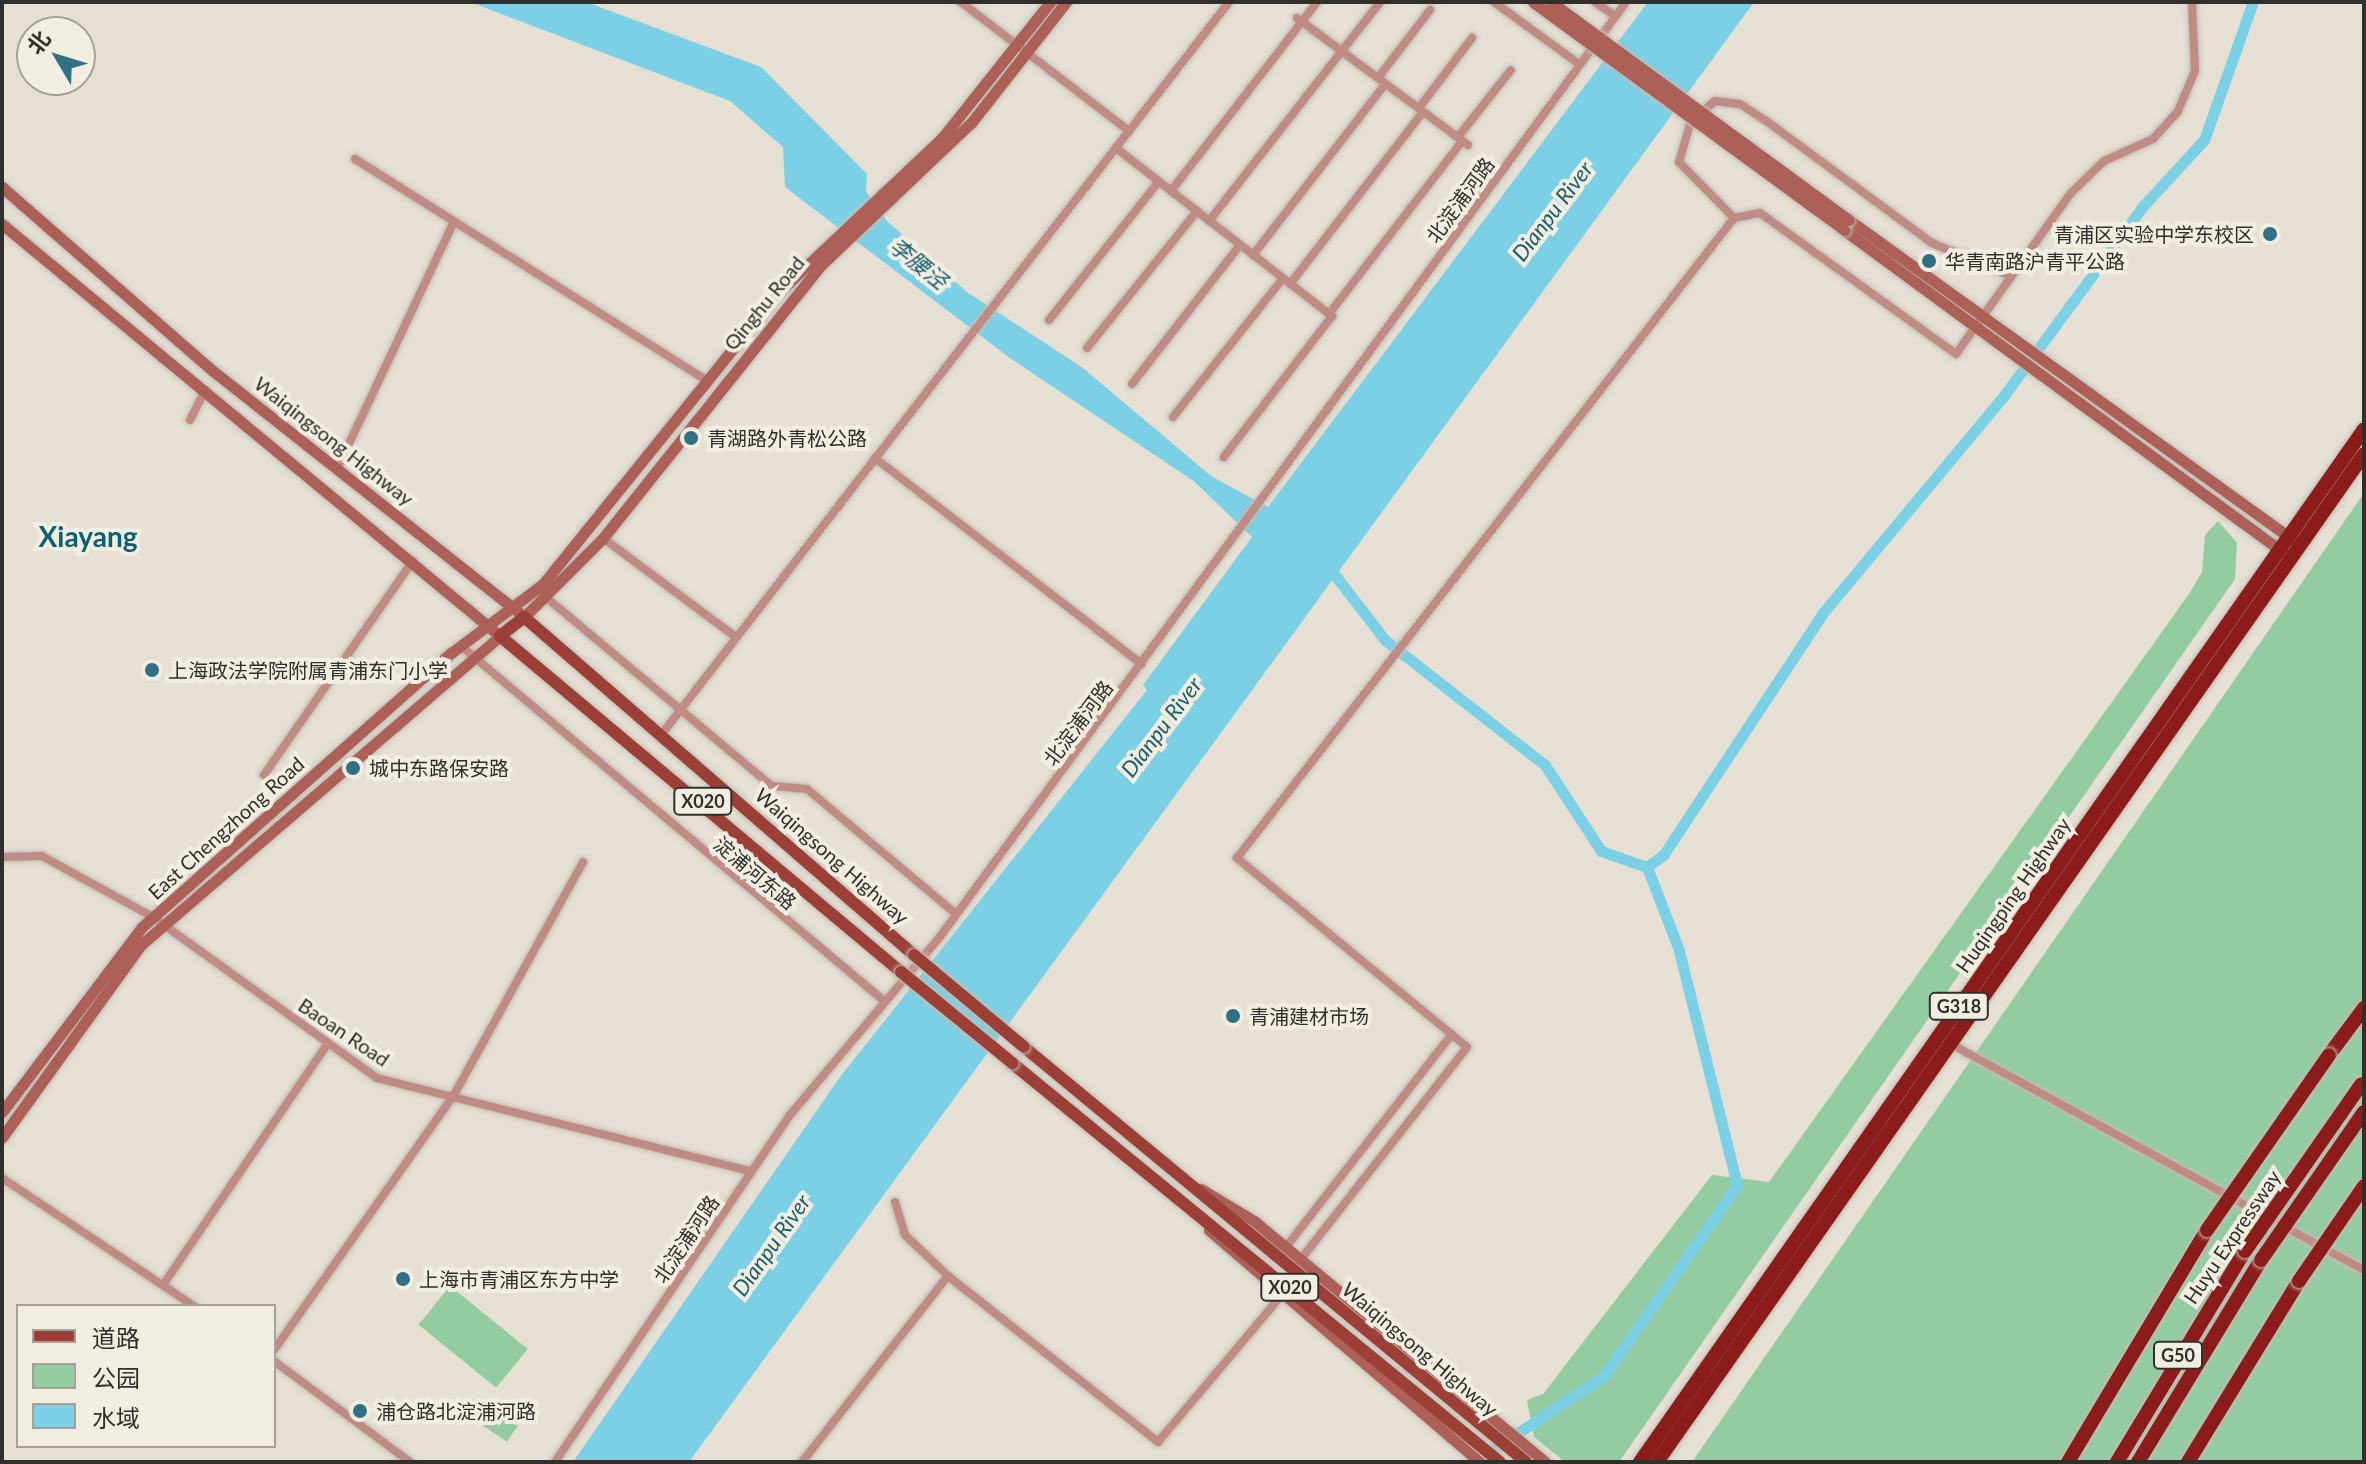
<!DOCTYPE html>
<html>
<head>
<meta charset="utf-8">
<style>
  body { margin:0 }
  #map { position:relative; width:2366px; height:1464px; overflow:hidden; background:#e5dfd4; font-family:Lato,"Noto Sans SC",sans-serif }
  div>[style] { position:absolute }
  .green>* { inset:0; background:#93cca2; transform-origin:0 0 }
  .water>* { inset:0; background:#7cd0e6 }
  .canal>* { height:11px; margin:-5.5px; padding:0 5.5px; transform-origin:5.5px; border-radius:5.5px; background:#7cd0e6 }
  .roads { filter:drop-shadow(0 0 2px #c1bcb2) drop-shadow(0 0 2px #c1bcb2) }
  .street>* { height:8px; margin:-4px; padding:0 4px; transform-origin:4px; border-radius:4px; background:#c08b84 }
  .secondary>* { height:11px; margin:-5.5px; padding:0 5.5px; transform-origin:5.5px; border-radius:5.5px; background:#ac6058 }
  .primary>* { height:12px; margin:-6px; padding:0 6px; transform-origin:6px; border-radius:6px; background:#9c3f37 }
  .highway>* { height:14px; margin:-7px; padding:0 7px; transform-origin:7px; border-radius:7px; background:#8c1c19 }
  .bridges { filter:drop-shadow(0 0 2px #c1bcb2) drop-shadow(0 0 2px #c1bcb2) }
  .secondary-bridge>* { height:11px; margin:-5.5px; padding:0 5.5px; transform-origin:5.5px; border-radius:5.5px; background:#ac6058 }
  .primary-bridge>* { height:12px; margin:-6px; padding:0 6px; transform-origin:6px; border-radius:6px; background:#9c3f37 }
  .highway-bridge>* { height:14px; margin:-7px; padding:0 7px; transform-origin:7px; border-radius:7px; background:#8c1c19 }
  .dots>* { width:22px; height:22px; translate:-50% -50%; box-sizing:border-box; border:4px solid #f2ede1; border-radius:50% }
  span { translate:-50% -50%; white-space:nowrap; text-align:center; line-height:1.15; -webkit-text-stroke:8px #f2ede1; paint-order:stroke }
  .shield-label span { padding:2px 6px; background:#f2ede1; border:2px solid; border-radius:6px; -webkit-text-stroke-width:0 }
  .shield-label { font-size:18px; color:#312f2b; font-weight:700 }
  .street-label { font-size:20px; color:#312f2b }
  .poi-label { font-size:20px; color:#312f2b }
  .right { translate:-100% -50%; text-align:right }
  .left { translate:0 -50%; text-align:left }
  .water-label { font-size:22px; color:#1a5f6f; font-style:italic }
  .district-label { font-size:28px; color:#0c6076; font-weight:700 }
  .frame { position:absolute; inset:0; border:4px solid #312f2b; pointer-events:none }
  .legend { position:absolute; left:16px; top:1304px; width:260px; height:144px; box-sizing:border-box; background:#f2ede1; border:2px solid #a5a198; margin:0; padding:10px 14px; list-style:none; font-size:24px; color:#312f2b }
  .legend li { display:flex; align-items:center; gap:16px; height:40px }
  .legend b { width:40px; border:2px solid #a5a198 }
  .north { position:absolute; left:16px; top:16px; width:80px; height:80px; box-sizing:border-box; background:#f2ede1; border:2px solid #a5a198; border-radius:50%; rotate:308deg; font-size:22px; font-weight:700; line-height:32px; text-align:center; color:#312f2b }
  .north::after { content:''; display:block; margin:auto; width:28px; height:36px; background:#317185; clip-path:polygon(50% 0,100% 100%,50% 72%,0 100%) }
</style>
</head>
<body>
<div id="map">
  <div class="green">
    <div style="clip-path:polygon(2364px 493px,2364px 1462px,1692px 1462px)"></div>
    <div style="clip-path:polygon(2218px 521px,2237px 543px,2235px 579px,1619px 1462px,1565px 1462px,1534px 1437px,1527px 1400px,1543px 1394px,1712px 1175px,1769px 1182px,2189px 594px,2202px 572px,2205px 535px)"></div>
    <div style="left:450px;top:1286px;width:100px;height:50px;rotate:39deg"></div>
    <div style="left:482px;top:1402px;width:43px;height:19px;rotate:34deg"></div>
  </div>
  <div class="water">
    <div style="clip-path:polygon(470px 2px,586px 2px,761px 67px,867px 174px,866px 191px,887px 221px,967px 292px,1083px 368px,1211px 476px,1268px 507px,1648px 2px,1754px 2px,689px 1462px,573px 1462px,840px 1077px,1147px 690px,1143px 685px,1252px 537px,1195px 482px,1010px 358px,785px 187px,783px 147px,730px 101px)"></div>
  </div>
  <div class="canal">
    <div style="left:1328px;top:566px;width:93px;rotate:52.4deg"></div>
    <div style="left:1385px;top:640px;width:203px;rotate:38deg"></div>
    <div style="left:1545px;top:765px;width:103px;rotate:56.9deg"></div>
    <div style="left:1601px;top:851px;width:49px;rotate:19.2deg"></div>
    <div style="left:1647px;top:867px;width:21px;rotate:-37deg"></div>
    <div style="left:1664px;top:854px;width:287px;rotate:-56.6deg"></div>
    <div style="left:1822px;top:614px;width:286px;rotate:-50.2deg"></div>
    <div style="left:2005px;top:394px;width:235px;rotate:-53.7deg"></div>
    <div style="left:2144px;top:205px;width:88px;rotate:-47.3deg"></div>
    <div style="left:2204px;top:140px;width:146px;rotate:-70.5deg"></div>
    <div style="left:1483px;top:1456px;width:145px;rotate:-33.5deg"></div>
    <div style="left:1604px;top:1376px;width:233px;rotate:-55.1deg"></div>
    <div style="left:1737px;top:1185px;width:242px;rotate:-103.9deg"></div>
    <div style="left:1679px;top:950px;width:89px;rotate:-111.1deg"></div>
  </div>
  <div class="roads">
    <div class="street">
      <div style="left:961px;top:2px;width:212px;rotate:37.5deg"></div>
      <div style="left:1494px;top:2px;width:105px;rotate:36.1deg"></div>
      <div style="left:1595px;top:2px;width:24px;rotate:35deg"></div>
      <div style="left:1297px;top:18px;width:213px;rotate:36.6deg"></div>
      <div style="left:1378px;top:78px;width:86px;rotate:-52.6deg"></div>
      <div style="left:1419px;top:108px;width:88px;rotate:-52.9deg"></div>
      <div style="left:1458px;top:137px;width:85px;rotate:-51.7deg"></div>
      <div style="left:1116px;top:148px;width:274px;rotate:37.9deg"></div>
      <div style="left:1332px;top:316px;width:178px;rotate:127.5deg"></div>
      <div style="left:355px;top:159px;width:417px;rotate:32.2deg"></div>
      <div style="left:1171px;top:191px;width:239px;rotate:-52.3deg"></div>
      <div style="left:1734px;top:218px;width:78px;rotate:-134.5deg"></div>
      <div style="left:1679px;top:162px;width:43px;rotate:-73.7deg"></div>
      <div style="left:1691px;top:121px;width:31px;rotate:-40deg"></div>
      <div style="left:1715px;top:101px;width:25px;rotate:7deg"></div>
      <div style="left:1740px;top:104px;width:30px;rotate:33deg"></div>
      <div style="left:1765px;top:120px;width:207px;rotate:36.4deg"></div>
      <div style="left:1932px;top:243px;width:86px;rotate:22.7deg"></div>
      <div style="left:1209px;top:221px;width:278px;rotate:-52deg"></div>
      <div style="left:1253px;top:255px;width:216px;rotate:-52.3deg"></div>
      <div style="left:1290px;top:284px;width:217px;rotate:-52.3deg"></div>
      <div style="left:1329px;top:314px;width:218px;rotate:-52.4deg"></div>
      <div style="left:1049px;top:320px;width:177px;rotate:-51.6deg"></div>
      <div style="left:1087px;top:348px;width:176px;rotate:-51.2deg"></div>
      <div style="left:1132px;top:384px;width:176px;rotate:-52.2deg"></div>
      <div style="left:1173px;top:417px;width:177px;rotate:-51.6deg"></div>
      <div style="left:190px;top:420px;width:34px;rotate:-63deg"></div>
      <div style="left:875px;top:458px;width:337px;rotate:37.7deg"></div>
      <div style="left:337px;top:469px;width:273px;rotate:-64.7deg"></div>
      <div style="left:603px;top:538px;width:166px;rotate:36.7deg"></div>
      <div style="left:548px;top:599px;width:292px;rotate:39.9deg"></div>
      <div style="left:772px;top:786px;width:35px;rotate:5deg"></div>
      <div style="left:807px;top:789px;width:193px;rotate:40deg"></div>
      <div style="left:461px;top:646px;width:551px;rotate:39.99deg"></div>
      <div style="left:661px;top:735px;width:927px;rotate:-52.23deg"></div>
      <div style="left:264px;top:775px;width:261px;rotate:-55.2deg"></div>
      <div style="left:2px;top:857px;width:40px;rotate:-1.4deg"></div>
      <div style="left:42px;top:856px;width:127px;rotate:28.8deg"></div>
      <div style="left:153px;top:917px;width:276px;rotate:35.7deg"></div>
      <div style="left:377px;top:1078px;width:385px;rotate:14deg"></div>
      <div style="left:1949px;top:1043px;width:473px;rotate:28.7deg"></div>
      <div style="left:2px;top:1178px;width:231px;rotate:33.7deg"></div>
      <div style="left:895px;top:1202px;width:34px;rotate:73deg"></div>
      <div style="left:905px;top:1235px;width:59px;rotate:43.6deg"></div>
      <div style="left:1286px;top:1247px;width:270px;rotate:-52.1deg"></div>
      <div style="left:1301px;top:1259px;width:269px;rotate:-51.9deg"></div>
      <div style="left:1467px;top:1047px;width:298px;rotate:-140.6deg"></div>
      <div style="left:1237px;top:858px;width:810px;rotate:-52.17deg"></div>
      <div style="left:1734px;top:218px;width:26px;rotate:-11deg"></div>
      <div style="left:1760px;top:213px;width:241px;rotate:35.7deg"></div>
      <div style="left:1956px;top:354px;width:198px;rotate:-54.5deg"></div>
      <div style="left:2071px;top:193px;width:46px;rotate:-44.1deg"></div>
      <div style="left:2104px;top:161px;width:54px;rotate:-24.2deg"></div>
      <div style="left:2153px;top:139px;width:38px;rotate:-48deg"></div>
      <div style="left:2178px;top:111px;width:43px;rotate:-67deg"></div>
      <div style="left:2195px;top:71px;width:69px;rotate:-92.5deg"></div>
      <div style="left:163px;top:1285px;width:293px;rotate:-55.7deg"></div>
      <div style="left:274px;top:1350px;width:314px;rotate:-54.8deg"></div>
      <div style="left:455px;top:1093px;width:264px;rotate:-61deg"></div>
      <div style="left:274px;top:1361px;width:169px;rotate:36.6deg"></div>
      <div style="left:555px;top:1462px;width:418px;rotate:-55.9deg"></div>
      <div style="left:789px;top:1116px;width:233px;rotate:-49.9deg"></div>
      <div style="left:939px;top:938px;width:1161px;rotate:-53.72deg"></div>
      <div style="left:802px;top:1462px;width:236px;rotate:-51.9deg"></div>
      <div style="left:948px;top:1276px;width:268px;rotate:38.3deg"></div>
      <div style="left:1158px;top:1442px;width:191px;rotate:-49.9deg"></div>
    </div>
    <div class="secondary">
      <div style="left:2px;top:187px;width:280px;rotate:41.1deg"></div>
      <div style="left:213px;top:371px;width:397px;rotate:38.3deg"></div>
      <div style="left:524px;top:617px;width:112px;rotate:-45deg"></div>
      <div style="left:603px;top:538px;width:347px;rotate:-51.4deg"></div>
      <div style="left:819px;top:267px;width:209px;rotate:-43.5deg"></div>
      <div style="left:971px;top:123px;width:154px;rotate:-51.9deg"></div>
      <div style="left:1849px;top:220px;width:547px;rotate:35.78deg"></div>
      <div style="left:2px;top:224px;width:646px;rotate:39.6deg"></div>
      <div style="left:500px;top:636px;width:475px;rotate:139.3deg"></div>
      <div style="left:140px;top:946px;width:236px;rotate:125.8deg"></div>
      <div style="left:1844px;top:230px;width:546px;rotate:36.28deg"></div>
      <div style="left:2px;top:1112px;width:232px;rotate:-52.9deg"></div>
      <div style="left:142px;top:927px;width:413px;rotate:-41.6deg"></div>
      <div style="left:451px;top:653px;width:115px;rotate:-36.9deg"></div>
      <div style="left:543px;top:584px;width:375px;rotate:-51.1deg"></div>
      <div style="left:779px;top:292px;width:224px;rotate:-43.4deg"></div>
      <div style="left:942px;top:138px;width:174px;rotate:-51.5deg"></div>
      <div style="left:1201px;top:1189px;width:62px;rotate:31.1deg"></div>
      <div style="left:1254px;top:1221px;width:378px;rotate:39.6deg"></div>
      <div style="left:1209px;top:1230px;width:357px;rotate:40.6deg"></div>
    </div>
    <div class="primary">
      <div style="left:901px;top:972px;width:523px;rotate:-140.04deg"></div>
      <div style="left:500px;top:636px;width:31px;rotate:-38deg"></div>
      <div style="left:524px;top:617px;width:516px;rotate:40.91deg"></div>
      <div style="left:1024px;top:1047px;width:651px;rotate:39.58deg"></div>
      <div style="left:1012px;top:1063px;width:630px;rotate:39.27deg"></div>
    </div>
    <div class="highway">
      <div style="left:2329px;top:1055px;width:59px;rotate:-53.3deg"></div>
      <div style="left:1640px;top:1462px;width:1261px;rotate:-54.97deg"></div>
      <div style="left:1657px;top:1462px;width:1231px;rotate:-54.95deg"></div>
      <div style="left:2068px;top:1462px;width:270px;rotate:-59.1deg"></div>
      <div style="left:2117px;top:1462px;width:247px;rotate:-58.8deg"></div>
      <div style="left:2138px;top:1462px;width:237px;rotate:-58.7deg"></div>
      <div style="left:2188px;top:1462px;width:212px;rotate:-58.5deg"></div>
    </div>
  </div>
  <div class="bridges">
    <div class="secondary-bridge">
      <div style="left:1533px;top:2px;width:386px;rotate:36.2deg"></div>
      <div style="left:1551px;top:2px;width:369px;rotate:36.2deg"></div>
    </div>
    <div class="primary-bridge">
      <div style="left:914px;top:955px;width:143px;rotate:39.9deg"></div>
      <div style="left:901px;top:972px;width:144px;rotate:39.3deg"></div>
    </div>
    <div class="highway-bridge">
      <div style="left:2207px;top:1230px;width:213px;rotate:-55.1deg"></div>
      <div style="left:2245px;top:1251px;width:203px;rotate:-55.1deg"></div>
      <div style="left:2261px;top:1260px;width:180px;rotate:-55.2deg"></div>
      <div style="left:2299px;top:1281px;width:115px;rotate:-55.6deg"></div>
    </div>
  </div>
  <div class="dots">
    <div style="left:2270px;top:234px;background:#317185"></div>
    <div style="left:1929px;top:261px;background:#317185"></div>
    <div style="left:691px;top:438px;background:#317185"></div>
    <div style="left:152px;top:670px;background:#317185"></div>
    <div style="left:353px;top:768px;background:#317185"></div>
    <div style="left:1233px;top:1016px;background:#317185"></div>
    <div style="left:403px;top:1279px;background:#317185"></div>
    <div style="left:360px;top:1411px;background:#317185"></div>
  </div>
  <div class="shield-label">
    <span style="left:703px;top:801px">X020</span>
    <span style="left:1959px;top:1006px">G318</span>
    <span style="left:1290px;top:1287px">X020</span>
    <span style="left:2178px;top:1355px">G50</span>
  </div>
  <div class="street-label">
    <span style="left:1460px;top:200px;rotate:-54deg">北淀浦河路</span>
    <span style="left:764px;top:303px;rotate:-51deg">Qinghu Road</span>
    <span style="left:334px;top:441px;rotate:38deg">Waiqingsong Highway</span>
    <span style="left:1078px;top:723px;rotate:-53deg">北淀浦河路</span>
    <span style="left:226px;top:828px;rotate:-42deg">East Chengzhong Road</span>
    <span style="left:832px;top:856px;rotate:41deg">Waiqingsong Highway</span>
    <span style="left:755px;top:873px;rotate:40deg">淀浦河东路</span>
    <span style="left:2013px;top:895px;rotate:-55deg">Huqingping Highway</span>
    <span style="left:344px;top:1032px;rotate:34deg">Baoan Road</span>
    <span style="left:2232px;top:1237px;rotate:-56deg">Huyu Expressway</span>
    <span style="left:686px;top:1239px;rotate:-56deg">北淀浦河路</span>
    <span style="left:1420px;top:1349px;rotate:40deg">Waiqingsong Highway</span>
  </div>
  <div class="poi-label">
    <span class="right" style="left:2254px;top:234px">青浦区实验中学东校区</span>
    <span class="left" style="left:1945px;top:261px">华青南路沪青平公路</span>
    <span class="left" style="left:707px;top:438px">青湖路外青松公路</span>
    <span class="left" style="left:168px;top:670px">上海政法学院附属青浦东门小学</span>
    <span class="left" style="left:369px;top:768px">城中东路保安路</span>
    <span class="left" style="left:1249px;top:1016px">青浦建材市场</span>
    <span class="left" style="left:419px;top:1279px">上海市青浦区东方中学</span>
    <span class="left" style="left:376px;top:1411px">浦仓路北淀浦河路</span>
  </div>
  <div class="water-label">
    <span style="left:1552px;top:211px;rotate:-53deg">Dianpu River</span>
    <span style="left:919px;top:263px;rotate:39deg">李腰泾</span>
    <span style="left:1161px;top:727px;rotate:-53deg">Dianpu River</span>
    <span style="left:771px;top:1245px;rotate:-55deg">Dianpu River</span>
  </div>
  <div class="district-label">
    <span style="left:88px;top:536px">Xiayang</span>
  </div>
  <div class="frame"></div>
  <ul class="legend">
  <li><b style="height:10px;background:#9c3f37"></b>道路</li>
  <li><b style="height:22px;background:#93cca2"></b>公园</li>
  <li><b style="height:22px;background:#7cd0e6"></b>水域</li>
  </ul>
  <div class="north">北</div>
</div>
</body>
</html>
